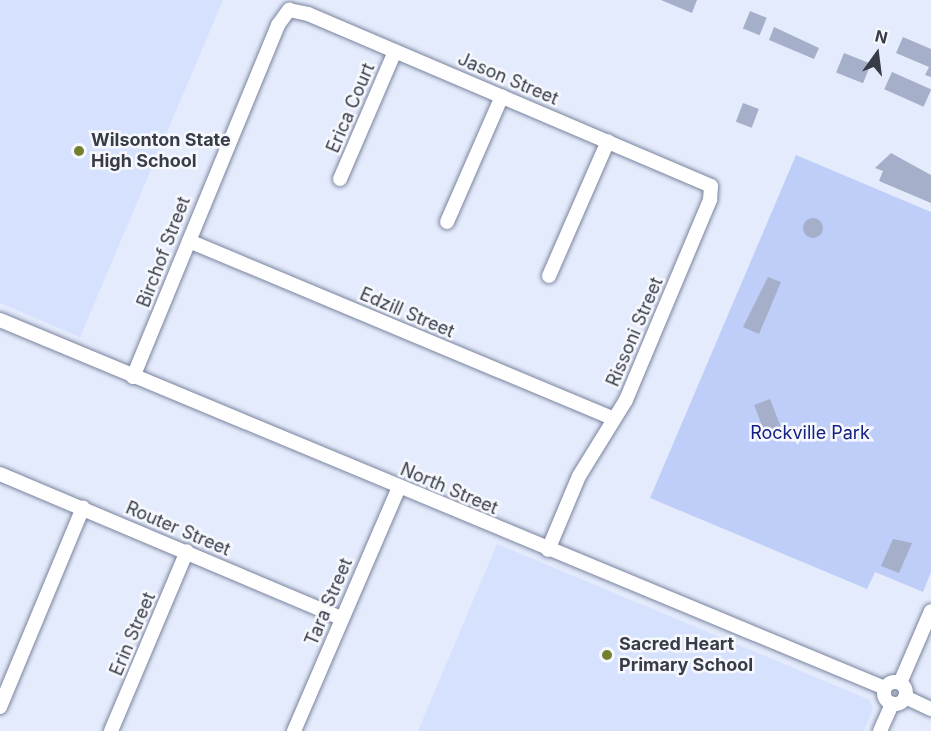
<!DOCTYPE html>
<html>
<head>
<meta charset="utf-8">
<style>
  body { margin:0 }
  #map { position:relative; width:931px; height:731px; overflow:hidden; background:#e4ebfc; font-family:Inter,sans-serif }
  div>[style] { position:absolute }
  .built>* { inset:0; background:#d5e1fd }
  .green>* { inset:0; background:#becef8 }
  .building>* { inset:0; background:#a5afca; transform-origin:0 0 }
  .round { border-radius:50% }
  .roads { filter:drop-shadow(0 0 2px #7a849e) drop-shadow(0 0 2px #7a849e) }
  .minor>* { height:14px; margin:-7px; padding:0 7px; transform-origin:7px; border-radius:7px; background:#fff }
  .minor>.ring { margin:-7px; padding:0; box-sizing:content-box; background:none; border:14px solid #fff; border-radius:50% }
  .dots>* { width:16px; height:16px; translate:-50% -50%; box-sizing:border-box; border:3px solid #f6f8fe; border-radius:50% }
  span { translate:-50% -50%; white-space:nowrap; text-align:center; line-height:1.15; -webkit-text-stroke:5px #f6f8fe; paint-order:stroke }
  .street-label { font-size:18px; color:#383c47 }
  .poi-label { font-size:18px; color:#383c47; font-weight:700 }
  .left { translate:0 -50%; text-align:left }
  .park-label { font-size:18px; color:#132080 }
  .north { position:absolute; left:847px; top:24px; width:60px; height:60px; -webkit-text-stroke:4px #f6f8fe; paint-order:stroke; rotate:14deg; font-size:16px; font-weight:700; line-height:24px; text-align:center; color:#383c47 }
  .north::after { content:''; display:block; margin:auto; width:21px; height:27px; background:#383c47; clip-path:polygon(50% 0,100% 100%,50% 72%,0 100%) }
</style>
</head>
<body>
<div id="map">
  <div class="built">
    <div style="clip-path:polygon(0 0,223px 0,80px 337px,0 303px)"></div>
    <div style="clip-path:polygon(497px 544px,870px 700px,873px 709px,864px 731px,418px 731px)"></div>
  </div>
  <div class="green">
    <div style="clip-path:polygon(796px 155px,931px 212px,931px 572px,923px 592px,875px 572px,867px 589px,650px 498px)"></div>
  </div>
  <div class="building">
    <div style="clip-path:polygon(661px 0,697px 0,692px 13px)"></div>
    <div style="left:750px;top:11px;width:18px;height:19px;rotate:22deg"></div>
    <div style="clip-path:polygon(774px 27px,819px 48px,814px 59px,769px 40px)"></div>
    <div style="clip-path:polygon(903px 37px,931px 49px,931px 77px,925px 75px,929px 67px,896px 53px)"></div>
    <div style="left:844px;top:53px;width:29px;height:21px;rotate:22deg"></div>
    <div style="left:892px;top:72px;width:43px;height:19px;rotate:24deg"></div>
    <div style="left:743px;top:103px;width:17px;height:20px;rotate:21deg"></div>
    <div style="clip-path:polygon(891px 153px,931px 175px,931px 203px,879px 181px,883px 171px,875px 168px)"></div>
    <div class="round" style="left:803px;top:218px;width:20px;height:20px"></div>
    <div style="clip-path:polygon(768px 277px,781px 282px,759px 334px,743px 327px)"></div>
    <div style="left:770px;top:399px;width:31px;height:17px;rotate:69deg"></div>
    <div style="clip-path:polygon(893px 539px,912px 543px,899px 573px,881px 566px)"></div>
  </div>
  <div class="roads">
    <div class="minor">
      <div style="left:340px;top:179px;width:139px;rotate:-66.7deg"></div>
      <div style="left:447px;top:222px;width:137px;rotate:-66.4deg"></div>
      <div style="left:189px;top:241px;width:459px;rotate:22.7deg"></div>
      <div style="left:549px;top:276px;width:147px;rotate:-66.4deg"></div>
      <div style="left:0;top:320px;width:958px;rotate:22.58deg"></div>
      <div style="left:133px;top:377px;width:381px;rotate:-67.6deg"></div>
      <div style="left:278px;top:25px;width:19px;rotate:-54deg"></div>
      <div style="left:289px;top:10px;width:19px;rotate:12deg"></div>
      <div style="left:308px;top:14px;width:438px;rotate:23.1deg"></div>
      <div style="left:711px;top:186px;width:14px;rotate:94deg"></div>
      <div style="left:710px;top:200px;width:217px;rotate:112.8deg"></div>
      <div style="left:626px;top:400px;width:89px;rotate:121.7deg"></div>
      <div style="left:579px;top:476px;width:80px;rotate:112.7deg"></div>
      <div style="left:0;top:474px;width:370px;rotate:22.9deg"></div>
      <div class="ring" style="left:884px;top:682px;width:8px;height:8px"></div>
      <div style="left:900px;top:683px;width:78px;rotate:-66.7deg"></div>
      <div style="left:905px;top:697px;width:29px;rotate:25deg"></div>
      <div style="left:0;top:707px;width:216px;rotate:-67.4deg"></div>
      <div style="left:111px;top:731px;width:195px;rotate:-67.1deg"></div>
      <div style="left:294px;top:731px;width:266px;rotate:-66.7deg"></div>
      <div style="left:880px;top:731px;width:30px;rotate:-66deg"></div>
    </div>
  </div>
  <div class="dots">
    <div style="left:79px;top:151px;background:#73812f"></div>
    <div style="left:607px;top:655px;background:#73812f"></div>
  </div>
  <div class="street-label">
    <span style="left:508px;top:79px;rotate:23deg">Jason Street</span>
    <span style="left:351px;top:108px;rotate:-67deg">Erica Court</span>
    <span style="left:164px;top:252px;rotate:-69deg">Birchof Street</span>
    <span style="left:407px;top:313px;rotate:23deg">Edzill Street</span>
    <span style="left:635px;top:332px;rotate:-67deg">Rissoni Street</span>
    <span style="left:449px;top:489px;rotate:23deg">North Street</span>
    <span style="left:178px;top:529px;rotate:23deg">Router Street</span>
    <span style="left:329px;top:602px;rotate:-67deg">Tara Street</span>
    <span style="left:133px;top:634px;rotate:-67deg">Erin Street</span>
  </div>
  <div class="poi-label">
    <span class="left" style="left:91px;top:151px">Wilsonton State<br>High School</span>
    <span class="left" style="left:619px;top:655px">Sacred Heart<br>Primary School</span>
  </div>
  <div class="park-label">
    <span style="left:810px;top:433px">Rockville Park</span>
  </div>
  <div class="north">N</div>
</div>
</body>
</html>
